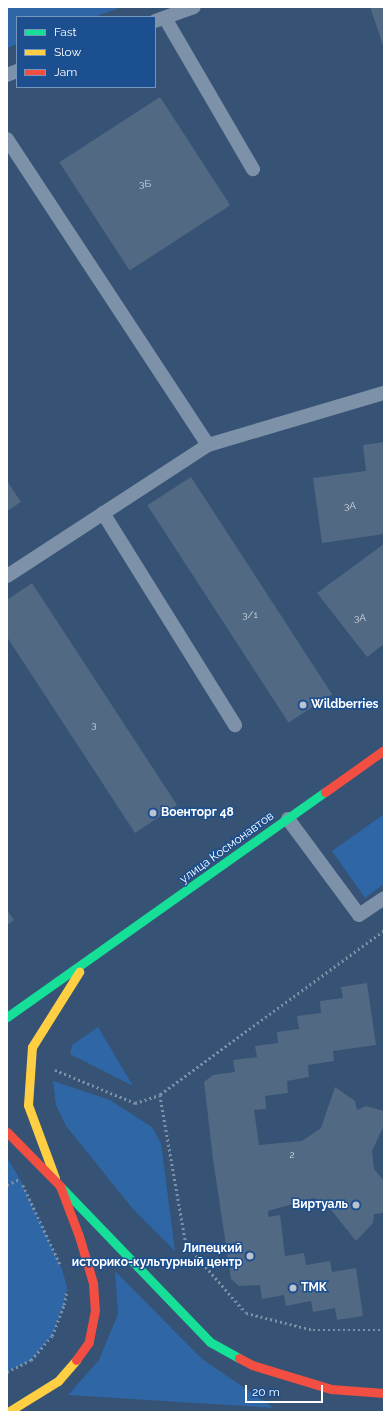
<!DOCTYPE html>
<html>
<head>
<meta charset="utf-8">
<style>
  body { margin:0 }
  #map { position:relative; width:391px; height:1419px; overflow:hidden; background:#365274; font-family:Raleway,sans-serif }
  div>[style] { position:absolute }
  .green>* { inset:0; background:#2f66a5 }
  .building>* { inset:0; background:#526984; transform-origin:0 0 }
  .path>* { height:2.5px; margin-top:-1.25px; transform-origin:0; background:repeating-linear-gradient(90deg,#7d92a8 0 2px,transparent 0 5px) }
  .lane>* { height:14px; margin:-7px; padding:0 7px; transform-origin:7px; border-radius:7px; background:#7d92a8 }
  .fast>* { height:9px; margin:-4.5px; padding:0 4.5px; transform-origin:4.5px; border-radius:4.5px; background:#16e098 }
  .slow>* { height:9px; margin:-4.5px; padding:0 4.5px; transform-origin:4.5px; border-radius:4.5px; background:#ffcf43 }
  .jam>* { height:9px; margin:-4.5px; padding:0 4.5px; transform-origin:4.5px; border-radius:4.5px; background:#f24e42 }
  .dots>* { width:11px; height:11px; translate:-50% -50%; box-sizing:border-box; border:2px solid #1b4f8f; border-radius:50% }
  span { translate:-50% -50%; white-space:nowrap; text-align:center; line-height:1.15; -webkit-text-stroke:3px #1b4f8f; paint-order:stroke }
  .number-label { font-size:10px; color:#d4dae0 }
  .number-label span { -webkit-text-stroke-width:0 }
  .poi-label { font-size:12px; color:#fff; font-weight:700 }
  .left { translate:0 -50%; text-align:left }
  .right { translate:-100% -50%; text-align:right }
  .street-label { font-size:12px; color:#fff }
  .frame { position:absolute; inset:0; border:8px solid #fff; pointer-events:none }
  .legend { position:absolute; left:16px; top:16px; width:140px; height:72px; box-sizing:border-box; background:#1b4f8f; border:1px solid #7695bc; margin:0; padding:5px 7px; list-style:none; font-size:12px; color:#fff }
  .legend li { display:flex; align-items:center; gap:8px; height:20px }
  .legend b { width:20px; border:1px solid #7695bc }
  .scale { position:absolute; left:245px; top:1385px; width:78px; height:18px; box-sizing:border-box; border:2px solid #fff; border-top:0; padding-left:5px; font-size:12px; line-height:14px; white-space:nowrap; color:#fff; -webkit-text-stroke:3px #1b4f8f; paint-order:stroke }
</style>
</head>
<body>
<div id="map">
  <div class="green">
    <div style="clip-path:polygon(7px 7px,122px 7px,94px 17px,17px 17px,17px 44px,7px 48px)"></div>
    <div style="clip-path:polygon(384px 814px,384px 884px,365px 898px,332px 851px)"></div>
    <div style="clip-path:polygon(98px 1027px,133px 1086px,70px 1054px,72px 1045px)"></div>
    <div style="clip-path:polygon(53px 1081px,110px 1100px,152px 1127px,161px 1143px,175px 1251px,133px 1209px,66px 1126px,56px 1105px)"></div>
    <div style="clip-path:polygon(7px 1158px,20px 1179px,62px 1269px,67px 1287px,64px 1305px,52px 1336px,31px 1360px,7px 1372px)"></div>
    <div style="clip-path:polygon(115px 1271px,202px 1359px,274px 1408px,68px 1395px,99px 1360px,118px 1314px)"></div>
  </div>
  <div class="building">
    <div style="clip-path:polygon(370px 7px,384px 7px,384px 48px)"></div>
    <div style="left:160px;top:97px;width:129px;height:120px;rotate:57deg"></div>
    <div style="clip-path:polygon(384px 442px,384px 534px,322px 543px,313px 478px,366px 471px,363px 445px)"></div>
    <div style="left:191px;top:477px;width:259px;height:52px;rotate:57deg"></div>
    <div style="clip-path:polygon(7px 481px,21px 502px,7px 511px)"></div>
    <div style="clip-path:polygon(384px 544px,384px 644px,367px 657px,317px 593px)"></div>
    <div style="clip-path:polygon(32px 583px,177px 805px,135px 833px,7px 637px,7px 600px)"></div>
    <div style="clip-path:polygon(7px 910px,14px 920px,7px 925px)"></div>
    <div style="clip-path:polygon(367px 983px,376px 1045px,333px 1051px,334px 1061px,308px 1065px,309px 1077px,287px 1081px,288px 1093px,265px 1096px,266px 1109px,254px 1110px,259px 1145px,302px 1141px,321px 1128px,335px 1087px,355px 1101px,357px 1110px,366px 1106px,384px 1111px,384px 1125px,372px 1151px,374px 1169px,384px 1181px,384px 1213px,374px 1214px,373px 1223px,356px 1241px,328px 1206px,314px 1198px,268px 1211px,268px 1217px,280px 1215px,285px 1256px,304px 1253px,306px 1265px,330px 1261px,332px 1272px,356px 1268px,363px 1316px,337px 1320px,335px 1308px,313px 1312px,311px 1301px,286px 1306px,284px 1295px,262px 1299px,260px 1285px,239px 1286px,231px 1279px,213px 1159px,204px 1082px,213px 1075px,235px 1072px,233px 1060px,257px 1057px,255px 1046px,278px 1043px,277px 1032px,299px 1029px,297px 1016px,321px 1013px,320px 1001px,343px 998px,341px 987px)"></div>
  </div>
  <div class="path">
    <div style="left:384px;top:931px;width:278px;rotate:143.8deg"></div>
    <div style="left:160px;top:1095px;width:151px;rotate:80.1deg"></div>
    <div style="left:186px;top:1244px;width:91px;rotate:49deg"></div>
    <div style="left:246px;top:1313px;width:69px;rotate:14.2deg"></div>
    <div style="left:313px;top:1330px;width:71px"></div>
    <div style="left:55px;top:1070px;width:87px;rotate:22.4deg"></div>
    <div style="left:135px;top:1103px;width:26px;rotate:-18deg"></div>
    <div style="left:7px;top:1185px;width:14px;rotate:-25deg"></div>
    <div style="left:23px;top:1185px;width:87px;rotate:64.9deg"></div>
    <div style="left:7px;top:1372px;width:27px;rotate:-27deg"></div>
    <div style="left:31px;top:1360px;width:32px;rotate:-49deg"></div>
    <div style="left:52px;top:1336px;width:33px;rotate:-69deg"></div>
    <div style="left:64px;top:1305px;width:15px;rotate:-79deg"></div>
  </div>
  <div class="lane">
    <div style="left:165px;top:18px;width:175px;rotate:59.8deg"></div>
    <div style="left:155px;top:21px;width:41px;rotate:-19.7deg"></div>
    <div style="left:7px;top:75px;width:11px;rotate:-22deg"></div>
    <div style="left:7px;top:139px;width:366px;rotate:56.7deg"></div>
    <div style="left:208px;top:445px;width:240px;rotate:146.9deg"></div>
    <div style="left:208px;top:445px;width:184px;rotate:-16.5deg"></div>
    <div style="left:103px;top:513px;width:250px;rotate:58.1deg"></div>
    <div style="left:288px;top:819px;width:119px;rotate:53.5deg"></div>
    <div style="left:359px;top:915px;width:30px;rotate:-34deg"></div>
  </div>
  <div class="fast">
    <div style="left:7px;top:1017px;width:390px;rotate:-35.3deg"></div>
    <div style="left:60px;top:1186px;width:216px;rotate:46.1deg"></div>
    <div style="left:210px;top:1342px;width:33px;rotate:29deg"></div>
  </div>
  <div class="slow">
    <div style="left:55px;top:1178px;width:78px;rotate:-110.3deg"></div>
    <div style="left:28px;top:1105px;width:58px;rotate:-86.1deg"></div>
    <div style="left:32px;top:1047px;width:89px;rotate:-57.9deg"></div>
    <div style="left:8px;top:1412px;width:59px;rotate:-31.8deg"></div>
    <div style="left:58px;top:1381px;width:28px;rotate:-49deg"></div>
  </div>
  <div class="jam">
    <div style="left:325px;top:792px;width:72px;rotate:-35.4deg"></div>
    <div style="left:7px;top:1132px;width:76px;rotate:45.5deg"></div>
    <div style="left:60px;top:1186px;width:53px;rotate:69.2deg"></div>
    <div style="left:79px;top:1236px;width:49px;rotate:73.4deg"></div>
    <div style="left:93px;top:1283px;width:27px;rotate:86deg"></div>
    <div style="left:95px;top:1310px;width:33px;rotate:101deg"></div>
    <div style="left:89px;top:1342px;width:22px;rotate:126deg"></div>
    <div style="left:239px;top:1358px;width:15px;rotate:28deg"></div>
    <div style="left:252px;top:1365px;width:83px;rotate:16.9deg"></div>
    <div style="left:331px;top:1389px;width:53px;rotate:4.3deg"></div>
  </div>
  <div class="dots">
    <div style="left:303px;top:705px;background:#b9c2ce"></div>
    <div style="left:153px;top:813px;background:#b9c2ce"></div>
    <div style="left:356px;top:1205px;background:#b9c2ce"></div>
    <div style="left:250px;top:1256px;background:#b9c2ce"></div>
    <div style="left:293px;top:1288px;background:#b9c2ce"></div>
  </div>
  <div class="number-label">
    <span style="left:145px;top:184px">3Б</span>
    <span style="left:350px;top:506px">3А</span>
    <span style="left:250px;top:615px">3/1</span>
    <span style="left:360px;top:618px">3А</span>
    <span style="left:94px;top:725px">3</span>
    <span style="left:292px;top:1155px">2</span>
  </div>
  <div class="poi-label">
    <span class="left" style="left:311px;top:705px">Wildberries</span>
    <span class="left" style="left:161px;top:813px">Военторг 48</span>
    <span class="right" style="left:348px;top:1205px">Виртуаль</span>
    <span class="right" style="left:242px;top:1256px">Липецкий<br>историко-культурный центр</span>
    <span class="left" style="left:301px;top:1288px">ТМК</span>
  </div>
  <div class="street-label">
    <span style="left:227px;top:848px;rotate:-36deg">улица Космонавтов</span>
  </div>
  <div class="frame"></div>
  <ul class="legend">
  <li><b style="height:5px;background:#16e098"></b>Fast</li>
  <li><b style="height:5px;background:#ffcf43"></b>Slow</li>
  <li><b style="height:5px;background:#f24e42"></b>Jam</li>
  </ul>
  <div class="scale">20 m</div>
</div>
</body>
</html>
